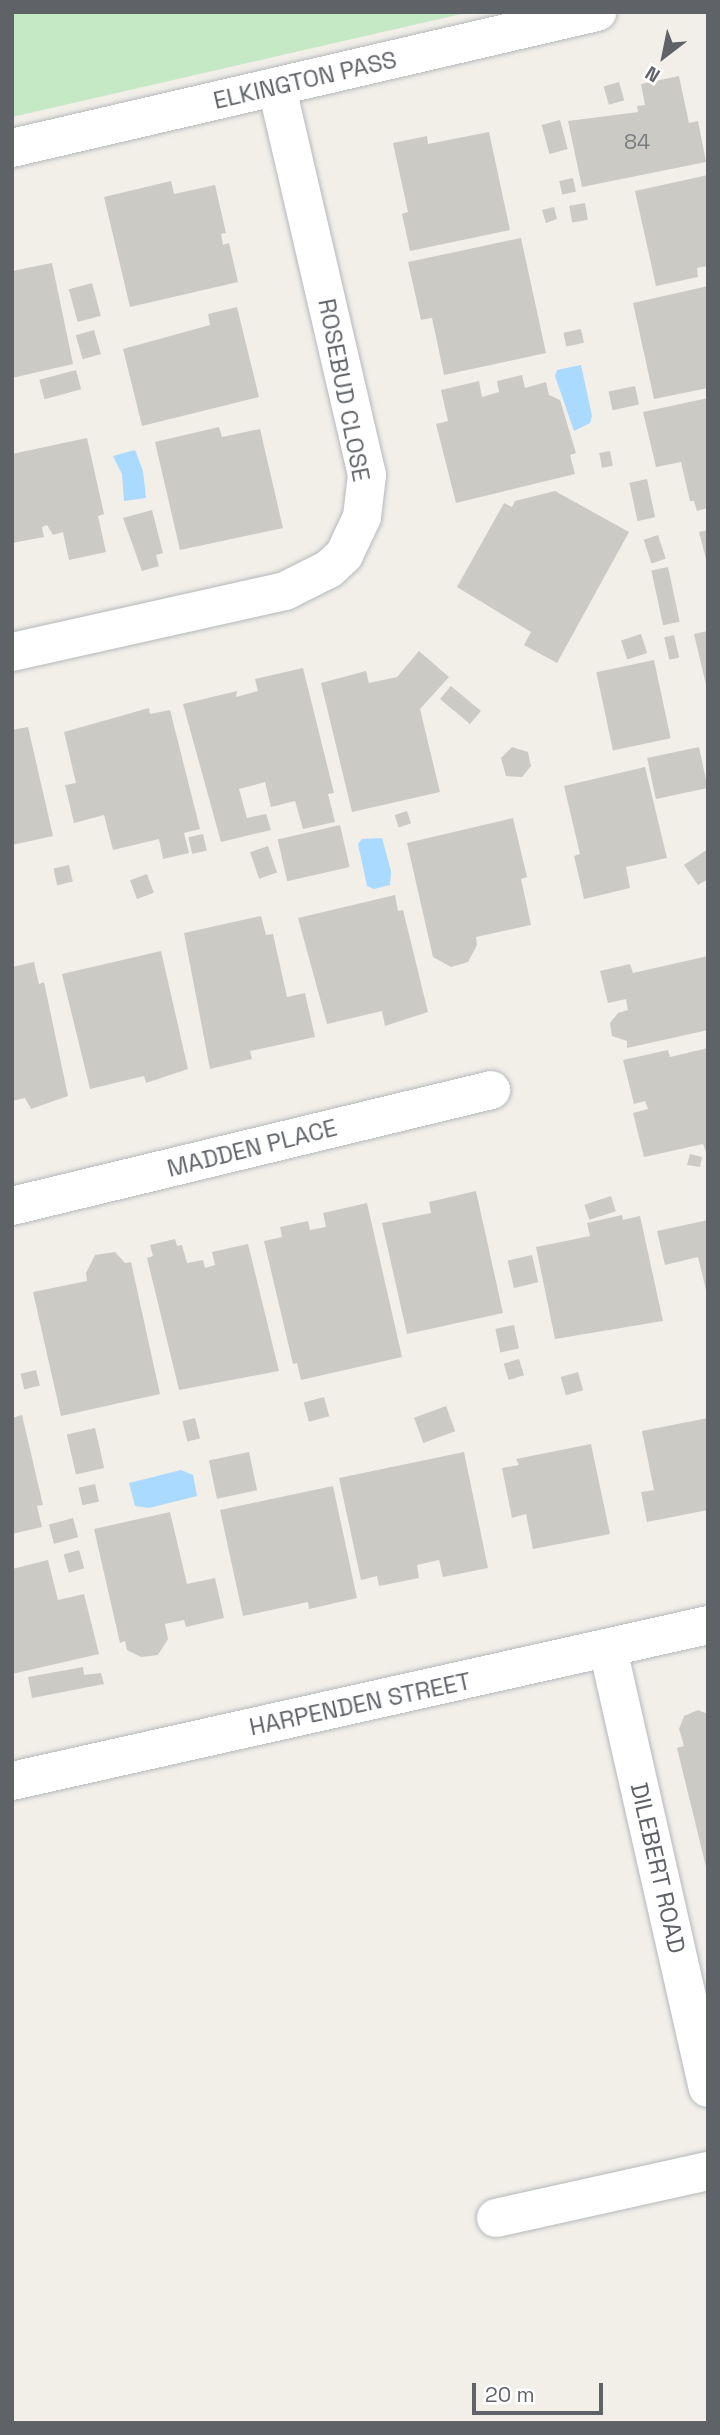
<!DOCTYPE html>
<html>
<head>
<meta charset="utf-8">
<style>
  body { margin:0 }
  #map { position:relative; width:720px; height:2435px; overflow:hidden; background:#f1efe8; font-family:"Space Grotesk",sans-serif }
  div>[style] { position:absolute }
  .green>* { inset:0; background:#c5e8c5 }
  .water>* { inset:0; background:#aadaff }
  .building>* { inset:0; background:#cccac5; transform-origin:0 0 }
  .roads { filter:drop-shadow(0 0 2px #b5b8bc) drop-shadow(0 0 2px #b5b8bc) }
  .street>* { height:38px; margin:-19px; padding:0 19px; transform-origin:19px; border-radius:19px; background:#fff }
  .secondary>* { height:38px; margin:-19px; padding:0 19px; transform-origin:19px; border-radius:19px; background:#fff }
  span { translate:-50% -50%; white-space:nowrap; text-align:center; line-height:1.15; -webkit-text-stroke:7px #fff; paint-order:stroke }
  .number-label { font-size:21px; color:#7a7d7f }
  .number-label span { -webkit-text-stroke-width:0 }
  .street-label { font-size:24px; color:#5f6368 }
  .frame { position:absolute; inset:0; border:14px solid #5f6368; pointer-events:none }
  .north { position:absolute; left:629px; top:21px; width:70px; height:70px; -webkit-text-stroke:5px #fff; paint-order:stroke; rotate:212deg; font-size:19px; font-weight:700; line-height:28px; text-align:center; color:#5f6368 }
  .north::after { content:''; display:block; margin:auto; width:24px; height:32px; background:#5f6368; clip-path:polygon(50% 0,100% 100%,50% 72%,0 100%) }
  .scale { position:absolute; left:472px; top:2383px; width:131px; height:32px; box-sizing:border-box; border:4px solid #5f6368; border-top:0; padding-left:9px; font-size:21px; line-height:24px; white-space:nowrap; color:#5f6368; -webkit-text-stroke:5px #fff; paint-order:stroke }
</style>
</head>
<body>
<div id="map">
  <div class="green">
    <div style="clip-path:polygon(12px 12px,470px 12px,12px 117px)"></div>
  </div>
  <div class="water">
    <div style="clip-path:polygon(581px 365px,592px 416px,590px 423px,574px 431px,555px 376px,557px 370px)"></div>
    <div style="clip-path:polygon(135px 450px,143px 471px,146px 498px,124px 501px,122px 474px,113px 456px)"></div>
    <div style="clip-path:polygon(382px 838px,391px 871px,390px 885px,374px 889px,367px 886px,358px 844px,362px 839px)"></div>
    <div style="clip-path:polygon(181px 1470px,193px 1475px,197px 1496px,149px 1508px,135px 1506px,129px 1483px)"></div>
  </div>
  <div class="building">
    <div style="clip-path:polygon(679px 76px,689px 123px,698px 121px,706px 162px,582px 187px,568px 121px,638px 112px,637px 106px,645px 105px,641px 84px)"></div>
    <div style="left:619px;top:82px;width:19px;height:16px;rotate:74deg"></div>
    <div style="left:560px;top:120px;width:30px;height:19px;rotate:75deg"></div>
    <div style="clip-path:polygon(489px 132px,510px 230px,410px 251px,402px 214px,408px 212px,393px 143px,427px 136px,428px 144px)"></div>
    <div style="clip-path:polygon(708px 175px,708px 266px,697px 268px,698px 277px,656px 286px,635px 191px)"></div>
    <div style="left:573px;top:178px;width:14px;height:14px;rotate:78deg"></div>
    <div style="clip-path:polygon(171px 181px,174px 194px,215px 185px,226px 233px,221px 234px,223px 245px,229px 243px,238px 282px,130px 307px,104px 197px)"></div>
    <div style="left:585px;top:203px;width:17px;height:16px;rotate:80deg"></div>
    <div style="clip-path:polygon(554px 207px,557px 219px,546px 223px,542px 210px)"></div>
    <div style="clip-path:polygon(521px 238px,546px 353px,444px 375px,432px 318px,421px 320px,408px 262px)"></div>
    <div style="clip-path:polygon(52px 263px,73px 364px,12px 378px,12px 271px)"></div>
    <div style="left:92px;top:283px;width:34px;height:24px;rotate:75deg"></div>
    <div style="clip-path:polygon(708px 286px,708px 388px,654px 399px,633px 303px)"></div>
    <div style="clip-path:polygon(237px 307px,259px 397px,142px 426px,123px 349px,210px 325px,208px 314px)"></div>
    <div style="left:581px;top:329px;width:14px;height:18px;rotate:78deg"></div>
    <div style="left:94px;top:330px;width:25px;height:19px;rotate:74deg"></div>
    <div style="left:76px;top:370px;width:20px;height:38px;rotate:75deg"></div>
    <div style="clip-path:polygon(522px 375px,525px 388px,546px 382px,549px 395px,560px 400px,576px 453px,570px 455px,575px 474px,456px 503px,436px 424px,448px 421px,441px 390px,479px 381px,482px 397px,499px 392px,497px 381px)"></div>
    <div style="left:635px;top:386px;width:19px;height:27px;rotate:78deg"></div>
    <div style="clip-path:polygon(708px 398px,708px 508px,697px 511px,694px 501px,690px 501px,681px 462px,656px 467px,643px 412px)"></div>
    <div style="clip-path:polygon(219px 427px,222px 437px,260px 429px,283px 528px,180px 550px,155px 442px)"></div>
    <div style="clip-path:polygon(87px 438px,104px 514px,98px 516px,106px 552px,69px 560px,63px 532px,53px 535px,47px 525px,42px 527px,44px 537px,12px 543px,12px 454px)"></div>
    <div style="left:610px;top:451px;width:15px;height:11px;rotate:79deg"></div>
    <div style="left:647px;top:479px;width:39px;height:18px;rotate:78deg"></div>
    <div style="clip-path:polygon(555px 491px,629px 532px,557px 663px,524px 645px,531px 632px,457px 587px,504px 503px,512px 507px,515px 501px)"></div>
    <div style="clip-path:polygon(152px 510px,163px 553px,156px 555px,159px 566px,142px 571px,123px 518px)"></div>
    <div style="clip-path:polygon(708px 530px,708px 563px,707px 563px,699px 532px)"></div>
    <div style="left:658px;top:535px;width:25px;height:15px;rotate:72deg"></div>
    <div style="left:668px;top:567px;width:56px;height:17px;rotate:78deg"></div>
    <div style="clip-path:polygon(708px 631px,708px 689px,707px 689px,694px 634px)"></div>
    <div style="left:641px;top:634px;width:20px;height:21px;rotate:72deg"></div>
    <div style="left:674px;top:635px;width:23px;height:10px;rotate:77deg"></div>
    <div style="clip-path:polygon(419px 651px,449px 677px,420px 709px,440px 792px,352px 812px,321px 683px,366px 671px,369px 683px,397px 677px)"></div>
    <div style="left:654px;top:660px;width:80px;height:59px;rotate:78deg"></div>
    <div style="clip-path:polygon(303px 668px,334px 793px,328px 794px,335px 822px,303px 829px,295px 801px,271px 807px,265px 782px,239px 789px,247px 818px,266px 814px,271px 830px,221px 842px,183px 704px,237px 691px,236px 697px,258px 691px,255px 679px)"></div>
    <div style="left:451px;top:686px;width:39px;height:17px;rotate:40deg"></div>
    <div style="clip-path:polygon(149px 708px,150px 714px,170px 710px,200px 829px,184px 833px,189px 853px,163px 859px,159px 839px,113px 850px,104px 815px,74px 823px,65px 785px,76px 783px,64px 732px)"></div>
    <div style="clip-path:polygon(28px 727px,53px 836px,12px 845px,12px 730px)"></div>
    <div style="clip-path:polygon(512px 747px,528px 752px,531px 766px,522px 777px,506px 776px,501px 758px)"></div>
    <div style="left:699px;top:747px;width:42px;height:53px;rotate:78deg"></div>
    <div style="clip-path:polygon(645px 767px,667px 858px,626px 867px,630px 888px,584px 899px,574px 856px,580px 854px,564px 786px)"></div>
    <div style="left:407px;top:811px;width:13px;height:13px;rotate:72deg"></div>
    <div style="clip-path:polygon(513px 818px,527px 877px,521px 879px,531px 925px,476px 937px,477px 945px,468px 962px,451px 967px,433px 957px,407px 843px)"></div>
    <div style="left:340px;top:825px;width:43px;height:64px;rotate:77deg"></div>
    <div style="left:203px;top:834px;width:17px;height:15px;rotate:77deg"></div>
    <div style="left:268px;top:846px;width:28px;height:19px;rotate:71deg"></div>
    <div style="clip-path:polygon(708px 849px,708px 879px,698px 885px,684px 865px)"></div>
    <div style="left:69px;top:865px;width:17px;height:16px;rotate:77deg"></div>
    <div style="left:147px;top:874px;width:20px;height:18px;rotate:70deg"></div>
    <div style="clip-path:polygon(395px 895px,398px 911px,403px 910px,428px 1012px,385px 1026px,382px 1011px,327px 1024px,298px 918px)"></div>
    <div style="clip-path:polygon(261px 916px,266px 935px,273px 934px,287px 997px,305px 993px,315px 1037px,250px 1051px,252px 1059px,210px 1069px,184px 933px)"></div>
    <div style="clip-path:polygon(161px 951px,188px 1069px,146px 1083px,144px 1076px,90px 1089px,62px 974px)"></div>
    <div style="clip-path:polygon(708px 956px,708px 1030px,627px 1048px,627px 1041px,612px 1036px,610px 1023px,618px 1013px,628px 1010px,626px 999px,608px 1003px,600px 971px,630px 964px,633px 973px)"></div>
    <div style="clip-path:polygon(34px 962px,39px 984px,44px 982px,68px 1096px,31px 1109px,25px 1098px,12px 1101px,12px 967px)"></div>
    <div style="clip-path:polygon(708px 1048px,708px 1157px,703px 1144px,644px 1157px,633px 1113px,648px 1109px,645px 1101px,634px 1104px,623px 1060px,668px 1050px,670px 1057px)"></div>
    <div style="clip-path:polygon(690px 1154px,702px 1157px,700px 1167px,687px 1165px)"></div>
    <div style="clip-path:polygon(476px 1191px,503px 1313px,407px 1334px,382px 1223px,431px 1213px,429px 1202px)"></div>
    <div style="left:611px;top:1196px;width:16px;height:28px;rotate:72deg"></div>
    <div style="clip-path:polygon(367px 1203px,402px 1357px,301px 1380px,297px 1363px,293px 1364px,264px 1241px,282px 1237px,280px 1227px,308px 1221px,310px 1230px,326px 1227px,323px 1213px)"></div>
    <div style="clip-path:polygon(622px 1215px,623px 1220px,640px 1216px,663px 1321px,555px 1339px,536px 1247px,590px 1236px,587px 1223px)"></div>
    <div style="clip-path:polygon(708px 1220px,708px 1294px,707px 1294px,698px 1257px,665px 1265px,657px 1231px)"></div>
    <div style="clip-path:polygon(175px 1239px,177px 1246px,182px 1245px,187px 1263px,203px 1260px,205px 1268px,215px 1265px,212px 1252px,248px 1244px,279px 1371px,179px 1390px,147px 1258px,153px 1256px,150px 1245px)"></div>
    <div style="clip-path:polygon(115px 1252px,125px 1263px,131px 1262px,160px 1394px,61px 1416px,33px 1292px,87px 1281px,86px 1273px,95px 1255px)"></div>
    <div style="left:532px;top:1255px;width:28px;height:25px;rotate:77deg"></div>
    <div style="left:514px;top:1325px;width:24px;height:19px;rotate:78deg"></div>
    <div style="left:519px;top:1359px;width:17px;height:16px;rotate:73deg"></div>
    <div style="left:36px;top:1370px;width:16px;height:16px;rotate:76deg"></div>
    <div style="left:578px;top:1372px;width:19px;height:18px;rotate:74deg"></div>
    <div style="left:324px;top:1397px;width:20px;height:21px;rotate:75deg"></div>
    <div style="left:446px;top:1406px;width:27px;height:34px;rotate:70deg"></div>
    <div style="clip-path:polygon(22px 1415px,43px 1505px,37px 1506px,42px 1527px,12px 1534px,12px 1418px)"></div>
    <div style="left:195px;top:1418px;width:21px;height:13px;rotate:76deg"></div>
    <div style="clip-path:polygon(708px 1418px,708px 1510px,647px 1522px,641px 1492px,654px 1490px,642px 1431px)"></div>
    <div style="left:95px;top:1428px;width:41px;height:29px;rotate:77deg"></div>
    <div style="clip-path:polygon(591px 1444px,610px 1534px,533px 1549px,526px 1514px,512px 1518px,502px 1468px,519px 1465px,516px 1459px)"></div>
    <div style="left:249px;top:1452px;width:39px;height:41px;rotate:78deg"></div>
    <div style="clip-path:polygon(464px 1452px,488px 1568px,443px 1577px,439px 1560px,417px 1565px,419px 1578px,379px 1586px,377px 1576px,361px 1580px,339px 1478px)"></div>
    <div style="left:95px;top:1484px;width:18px;height:17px;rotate:77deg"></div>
    <div style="clip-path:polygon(333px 1486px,357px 1598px,309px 1609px,308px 1602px,243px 1616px,220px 1510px)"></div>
    <div style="clip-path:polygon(170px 1512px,187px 1584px,215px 1578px,224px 1618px,186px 1627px,184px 1620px,165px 1624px,168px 1639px,158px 1655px,141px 1657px,127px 1650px,125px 1641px,120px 1643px,94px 1529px)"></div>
    <div style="left:73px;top:1518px;width:20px;height:25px;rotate:75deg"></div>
    <div style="left:79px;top:1550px;width:19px;height:16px;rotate:74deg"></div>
    <div style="clip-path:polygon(48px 1560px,58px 1600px,84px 1594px,99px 1654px,12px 1674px,12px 1569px)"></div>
    <div style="clip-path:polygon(83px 1667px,84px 1675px,101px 1673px,104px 1684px,32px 1698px,28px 1677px)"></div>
    <div style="clip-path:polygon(698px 1710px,708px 1714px,707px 1871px,677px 1748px,684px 1746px,679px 1729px,684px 1716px)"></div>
  </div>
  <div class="roads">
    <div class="street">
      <div style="left:12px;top:148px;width:601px;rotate:-13.09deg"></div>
      <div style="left:12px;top:652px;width:280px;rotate:-12.6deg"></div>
      <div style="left:285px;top:591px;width:49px;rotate:-26.6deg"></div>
      <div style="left:329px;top:569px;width:21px;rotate:-43deg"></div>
      <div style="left:344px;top:555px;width:42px;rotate:-64.7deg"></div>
      <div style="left:362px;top:517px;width:42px;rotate:-83.2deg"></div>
      <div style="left:367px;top:475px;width:398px;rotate:-103.1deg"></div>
      <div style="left:12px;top:1206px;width:493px;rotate:-13.6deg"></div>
      <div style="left:608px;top:1649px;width:450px;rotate:77.2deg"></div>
      <div style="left:496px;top:2218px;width:217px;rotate:-12.5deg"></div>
    </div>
    <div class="secondary">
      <div style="left:12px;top:1781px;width:713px;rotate:-12.63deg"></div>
    </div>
  </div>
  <div class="number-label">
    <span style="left:637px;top:142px">84</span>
  </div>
  <div class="street-label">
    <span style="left:305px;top:80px;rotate:-13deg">ELKINGTON PASS</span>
    <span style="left:344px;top:390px;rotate:79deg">ROSEBUD CLOSE</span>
    <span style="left:252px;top:1148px;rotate:-14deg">MADDEN PLACE</span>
    <span style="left:360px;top:1704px;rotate:-12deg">HARPENDEN STREET</span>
    <span style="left:658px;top:1868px;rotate:77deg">DILEBERT ROAD</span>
  </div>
  <div class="frame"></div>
  <div class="north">N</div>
  <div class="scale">20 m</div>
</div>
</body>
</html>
